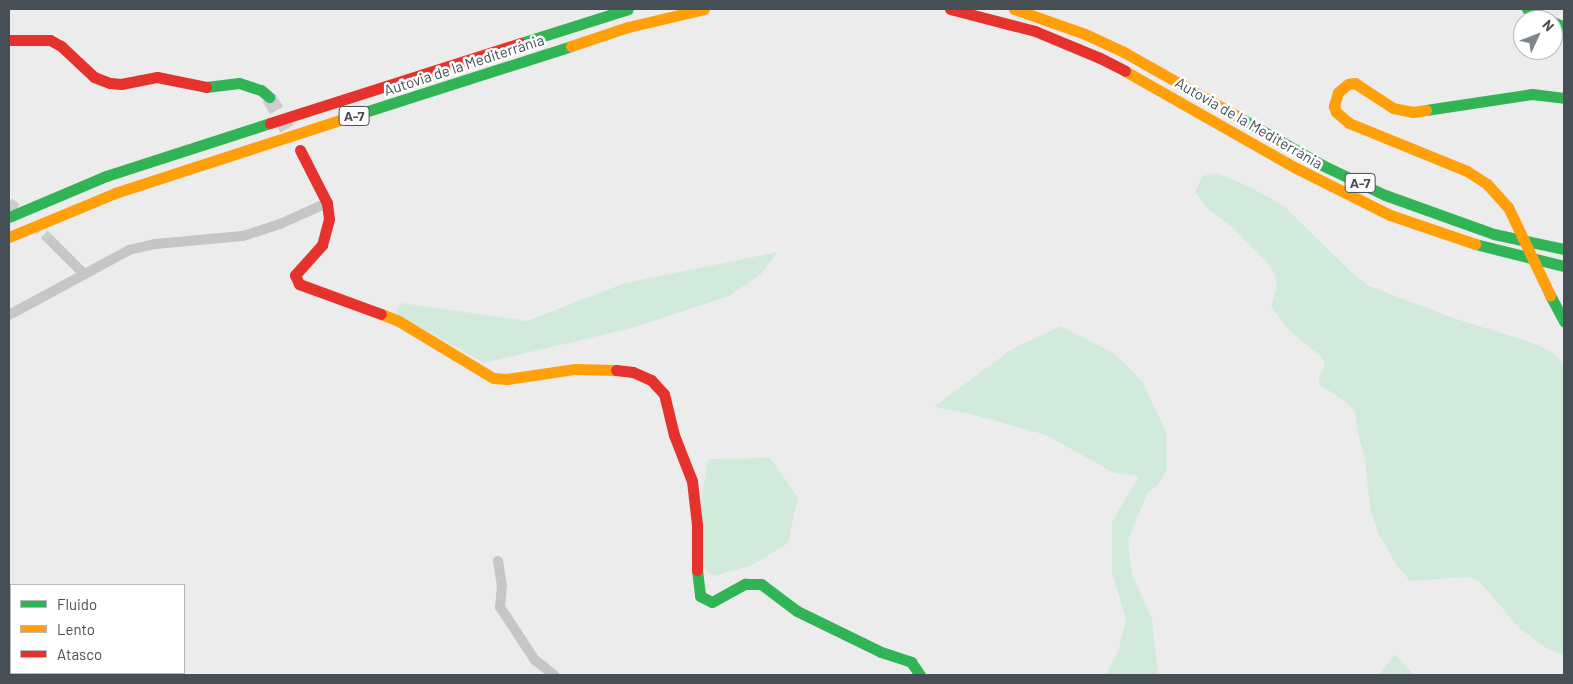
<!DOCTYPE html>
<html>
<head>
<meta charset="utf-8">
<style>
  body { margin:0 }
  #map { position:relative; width:1573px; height:684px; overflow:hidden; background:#edecec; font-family:Barlow,sans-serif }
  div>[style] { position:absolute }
  .green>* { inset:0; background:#d2eadb }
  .street-tunnel>* { height:10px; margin-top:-5px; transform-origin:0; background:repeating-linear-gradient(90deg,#cccdce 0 10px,transparent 0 15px) }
  .secondary-tunnel>* { height:15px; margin-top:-7.5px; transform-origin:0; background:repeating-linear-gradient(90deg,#cccdce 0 15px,transparent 0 23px) }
  .street>* { height:10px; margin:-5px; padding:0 5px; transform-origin:5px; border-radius:5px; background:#c4c6c7 }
  .fast>* { height:11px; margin:-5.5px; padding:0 5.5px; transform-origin:5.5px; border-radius:5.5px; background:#30b455 }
  .slow>* { height:11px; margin:-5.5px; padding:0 5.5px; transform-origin:5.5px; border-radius:5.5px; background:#ff9f0a }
  .jam>* { height:11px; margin:-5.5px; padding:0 5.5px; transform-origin:5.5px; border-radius:5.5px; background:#e5322d }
  .slow-bridge>* { height:11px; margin:-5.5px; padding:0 5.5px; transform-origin:5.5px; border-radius:5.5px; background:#ff9f0a }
  span { translate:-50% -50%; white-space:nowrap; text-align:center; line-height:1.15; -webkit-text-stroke:5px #fff; paint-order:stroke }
  .shield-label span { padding:1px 4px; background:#fff; border:1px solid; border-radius:4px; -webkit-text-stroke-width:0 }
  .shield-label { font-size:14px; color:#464f56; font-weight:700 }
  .street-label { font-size:15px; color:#464f56 }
  .frame { position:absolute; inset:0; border:10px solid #464f56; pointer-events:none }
  .legend { position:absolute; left:10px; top:584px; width:175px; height:90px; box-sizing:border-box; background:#fff; border:1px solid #b5b9bb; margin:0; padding:6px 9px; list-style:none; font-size:15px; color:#464f56 }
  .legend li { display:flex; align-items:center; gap:10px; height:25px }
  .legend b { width:25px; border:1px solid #b5b9bb }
  .north { position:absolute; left:1513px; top:10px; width:50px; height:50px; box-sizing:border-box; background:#fff; border:1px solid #b5b9bb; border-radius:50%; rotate:47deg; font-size:14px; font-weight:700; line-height:20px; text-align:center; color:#464f56 }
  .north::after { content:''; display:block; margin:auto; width:18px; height:22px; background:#80868a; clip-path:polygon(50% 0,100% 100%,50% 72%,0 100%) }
</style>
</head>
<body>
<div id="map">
  <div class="green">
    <div style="clip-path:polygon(1216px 173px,1246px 185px,1284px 206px,1354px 275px,1369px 286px,1453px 318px,1527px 341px,1549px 350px,1562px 362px,1564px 365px,1564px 656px,1545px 647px,1518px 627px,1480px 582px,1469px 577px,1410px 581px,1396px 564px,1379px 535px,1370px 508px,1365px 460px,1357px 429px,1355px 412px,1346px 402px,1319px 384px,1319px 378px,1325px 365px,1322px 358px,1289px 330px,1271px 307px,1277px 287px,1275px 275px,1267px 262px,1233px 228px,1207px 208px,1195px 193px,1202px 176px)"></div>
    <div style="clip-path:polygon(777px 252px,761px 274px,729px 296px,632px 328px,484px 363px,395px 313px,402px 303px,527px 321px,625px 283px)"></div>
    <div style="clip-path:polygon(1061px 326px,1115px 354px,1142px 381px,1166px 432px,1167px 469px,1158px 485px,1148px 492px,1128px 540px,1132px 574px,1152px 619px,1158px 675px,1106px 675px,1118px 652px,1126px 620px,1112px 572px,1112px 522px,1139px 476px,1114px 473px,1046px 435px,971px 414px,934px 407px,1012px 349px)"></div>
    <div style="clip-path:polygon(770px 458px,798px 497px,788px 543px,752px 565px,714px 576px,691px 558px,708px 459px)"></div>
    <div style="clip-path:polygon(1395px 654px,1414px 675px,1379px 675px)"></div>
  </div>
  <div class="street-tunnel">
    <div style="left:9px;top:202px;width:18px;rotate:43deg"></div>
    <div style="left:33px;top:224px;width:26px;rotate:43deg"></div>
  </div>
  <div class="secondary-tunnel">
    <div style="left:269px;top:97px;width:36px;rotate:60deg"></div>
  </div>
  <div class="street">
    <div style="left:52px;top:242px;width:45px;rotate:45deg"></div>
    <div style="left:9px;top:315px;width:136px;rotate:-28.4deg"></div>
    <div style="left:129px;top:250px;width:27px;rotate:-13deg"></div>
    <div style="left:155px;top:244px;width:88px;rotate:-5.2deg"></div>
    <div style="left:243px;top:236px;width:39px;rotate:-18deg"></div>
    <div style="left:280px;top:224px;width:51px;rotate:-24.1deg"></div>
    <div style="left:498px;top:561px;width:24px;rotate:81deg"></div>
    <div style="left:502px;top:585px;width:22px;rotate:95deg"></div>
    <div style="left:500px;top:607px;width:64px;rotate:56.6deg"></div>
    <div style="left:535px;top:660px;width:24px;rotate:38deg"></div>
  </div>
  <div class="fast">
    <div style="left:1527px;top:9px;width:25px;rotate:26deg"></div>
    <div style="left:1553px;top:22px;width:12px;rotate:24deg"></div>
    <div style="left:521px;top:43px;width:112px;rotate:-17.6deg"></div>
    <div style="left:206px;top:87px;width:33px;rotate:-7deg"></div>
    <div style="left:239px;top:83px;width:23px;rotate:18deg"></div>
    <div style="left:261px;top:90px;width:11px;rotate:41deg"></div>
    <div style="left:1426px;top:110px;width:107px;rotate:-8.6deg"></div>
    <div style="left:1532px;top:94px;width:32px;rotate:7deg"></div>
    <div style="left:1235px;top:115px;width:100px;rotate:29.9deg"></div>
    <div style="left:1322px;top:165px;width:70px;rotate:25.5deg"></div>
    <div style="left:1385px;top:195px;width:116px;rotate:19.7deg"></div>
    <div style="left:1494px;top:234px;width:72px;rotate:12.1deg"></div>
    <div style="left:346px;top:118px;width:236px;rotate:-17.7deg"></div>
    <div style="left:9px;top:217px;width:105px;rotate:-22.9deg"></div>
    <div style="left:106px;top:176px;width:172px;rotate:-17.9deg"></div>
    <div style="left:1475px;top:244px;width:92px;rotate:13.9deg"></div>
    <div style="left:1550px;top:295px;width:30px;rotate:62deg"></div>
    <div style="left:697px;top:570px;width:26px;rotate:83deg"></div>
    <div style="left:700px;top:596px;width:13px;rotate:27deg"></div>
    <div style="left:712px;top:602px;width:38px;rotate:-29deg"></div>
    <div style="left:745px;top:584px;width:16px"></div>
    <div style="left:761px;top:584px;width:45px;rotate:36.9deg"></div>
    <div style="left:797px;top:611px;width:93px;rotate:26deg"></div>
    <div style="left:881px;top:652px;width:32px;rotate:18deg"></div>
    <div style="left:911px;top:662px;width:16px;rotate:55deg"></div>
  </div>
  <div class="slow">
    <div style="left:1014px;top:9px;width:75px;rotate:19.4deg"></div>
    <div style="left:1085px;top:34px;width:41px;rotate:24.7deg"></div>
    <div style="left:1122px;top:51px;width:130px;rotate:29.5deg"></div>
    <div style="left:571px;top:46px;width:60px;rotate:-18.4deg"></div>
    <div style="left:628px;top:27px;width:78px;rotate:-13.3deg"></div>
    <div style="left:1125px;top:71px;width:197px;rotate:29.6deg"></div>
    <div style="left:1296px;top:168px;width:105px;rotate:26.6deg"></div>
    <div style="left:1390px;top:215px;width:90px;rotate:18.8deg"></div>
    <div style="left:1426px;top:110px;width:13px;rotate:171deg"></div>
    <div style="left:1413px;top:112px;width:20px;rotate:-169deg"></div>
    <div style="left:1393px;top:108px;width:45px;rotate:-146.7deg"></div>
    <div style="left:1355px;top:83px;width:7px;rotate:172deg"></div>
    <div style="left:1348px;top:84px;width:13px;rotate:141deg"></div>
    <div style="left:1338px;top:92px;width:15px;rotate:106deg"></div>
    <div style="left:1334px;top:106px;width:6px;rotate:72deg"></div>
    <div style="left:1336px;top:112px;width:17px;rotate:40deg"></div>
    <div style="left:1349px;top:123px;width:127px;rotate:22.1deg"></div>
    <div style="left:1467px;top:171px;width:24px;rotate:33deg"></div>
    <div style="left:1487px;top:184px;width:31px;rotate:48deg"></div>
    <div style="left:9px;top:237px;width:115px;rotate:-22.5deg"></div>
    <div style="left:115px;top:193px;width:243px;rotate:-18deg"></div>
    <div style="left:381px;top:314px;width:17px;rotate:21deg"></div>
    <div style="left:397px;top:320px;width:112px;rotate:31.1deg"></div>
    <div style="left:493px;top:378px;width:14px;rotate:4deg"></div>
    <div style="left:507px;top:379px;width:69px;rotate:-8.4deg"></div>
    <div style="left:575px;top:369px;width:41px;rotate:1.4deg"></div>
  </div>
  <div class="jam">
    <div style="left:950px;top:9px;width:88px;rotate:14.5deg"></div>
    <div style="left:1035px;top:31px;width:70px;rotate:22.6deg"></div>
    <div style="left:1100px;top:58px;width:28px;rotate:27deg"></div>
    <div style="left:9px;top:40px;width:41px"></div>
    <div style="left:50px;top:40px;width:13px;rotate:29deg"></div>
    <div style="left:61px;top:46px;width:45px;rotate:43.2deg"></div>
    <div style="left:94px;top:77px;width:17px;rotate:21deg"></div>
    <div style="left:110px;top:83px;width:11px;rotate:5deg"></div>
    <div style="left:121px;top:84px;width:37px;rotate:-11deg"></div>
    <div style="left:157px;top:77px;width:50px;rotate:11.5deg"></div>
    <div style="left:270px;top:123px;width:263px;rotate:-17.7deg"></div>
    <div style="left:300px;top:150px;width:59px;rotate:63deg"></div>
    <div style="left:327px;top:203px;width:16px;rotate:83deg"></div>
    <div style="left:329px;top:219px;width:27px;rotate:105deg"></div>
    <div style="left:322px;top:245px;width:40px;rotate:132deg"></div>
    <div style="left:295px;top:275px;width:10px;rotate:66deg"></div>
    <div style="left:299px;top:284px;width:87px;rotate:20.1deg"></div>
    <div style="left:616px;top:370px;width:17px;rotate:7deg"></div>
    <div style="left:633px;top:372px;width:20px;rotate:24deg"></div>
    <div style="left:651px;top:380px;width:19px;rotate:47deg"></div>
    <div style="left:664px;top:394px;width:42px;rotate:76.3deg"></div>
    <div style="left:674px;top:435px;width:49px;rotate:68.6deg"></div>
    <div style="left:692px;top:481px;width:44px;rotate:83.5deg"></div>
    <div style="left:697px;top:525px;width:45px;rotate:90deg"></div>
  </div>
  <div class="slow-bridge">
    <div style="left:1508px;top:207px;width:98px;rotate:64.5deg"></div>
  </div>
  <div class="shield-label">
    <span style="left:354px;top:116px">A-7</span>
    <span style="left:1360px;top:183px">A-7</span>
  </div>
  <div class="street-label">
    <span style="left:464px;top:65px;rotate:-18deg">Autovia de la Mediterrània</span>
    <span style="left:1249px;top:123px;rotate:30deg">Autovia de la Mediterrània</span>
  </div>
  <div class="frame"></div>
  <ul class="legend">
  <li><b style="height:6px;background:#30b455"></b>Fluido</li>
  <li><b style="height:6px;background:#ff9f0a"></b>Lento</li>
  <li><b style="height:6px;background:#e5322d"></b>Atasco</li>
  </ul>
  <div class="north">N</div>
</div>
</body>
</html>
